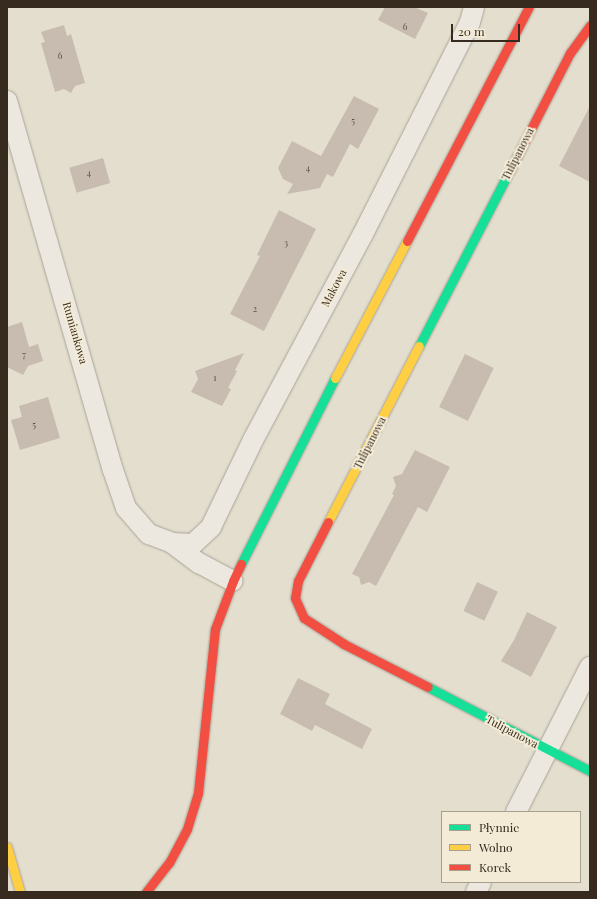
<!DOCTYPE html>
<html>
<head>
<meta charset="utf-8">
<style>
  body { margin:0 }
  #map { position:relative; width:597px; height:899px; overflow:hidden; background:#e4dece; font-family:"Playfair Display",serif }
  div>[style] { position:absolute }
  .building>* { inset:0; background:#c7bcaf; transform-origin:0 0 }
  .roads { filter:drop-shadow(0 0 1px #a9a397) drop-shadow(0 0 1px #a9a397) }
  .street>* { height:20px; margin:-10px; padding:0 10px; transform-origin:10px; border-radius:10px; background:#ece8e0 }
  .fast>* { height:9px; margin:-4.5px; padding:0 4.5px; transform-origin:4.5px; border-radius:4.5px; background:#16e098 }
  .slow>* { height:9px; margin:-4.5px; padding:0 4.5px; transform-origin:4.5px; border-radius:4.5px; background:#ffcf43 }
  .jam>* { height:9px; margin:-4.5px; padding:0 4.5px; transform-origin:4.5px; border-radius:4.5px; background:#f24e42 }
  span { translate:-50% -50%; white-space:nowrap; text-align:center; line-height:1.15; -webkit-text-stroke:4px #f3ebd5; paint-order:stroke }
  .number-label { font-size:9px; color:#5b4f44 }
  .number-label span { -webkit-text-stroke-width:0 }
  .street-label { font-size:11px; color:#372b20 }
  .frame { position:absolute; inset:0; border:8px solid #372b20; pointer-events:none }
  .legend { position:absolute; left:441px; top:811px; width:140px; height:72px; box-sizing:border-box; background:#f3ebd5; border:1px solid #a89e8d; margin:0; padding:5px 7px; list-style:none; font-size:12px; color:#372b20 }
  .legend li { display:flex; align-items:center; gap:8px; height:20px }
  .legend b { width:20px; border:1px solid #a89e8d }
  .scale { position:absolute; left:451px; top:24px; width:69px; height:18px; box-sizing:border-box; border:2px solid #372b20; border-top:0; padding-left:5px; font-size:12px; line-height:14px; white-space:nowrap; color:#372b20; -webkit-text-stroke:3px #f3ebd5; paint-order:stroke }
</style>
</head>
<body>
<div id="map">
  <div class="building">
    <div style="clip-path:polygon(385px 7px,414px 7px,428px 13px,415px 39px,378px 20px)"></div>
    <div style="clip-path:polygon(64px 25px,67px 36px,71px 34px,85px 83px,75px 86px,71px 93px,64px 89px,55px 92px,41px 43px,45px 42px,41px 32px)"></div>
    <div style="clip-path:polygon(354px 96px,379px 109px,358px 149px,350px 144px,333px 177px,327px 174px,320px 188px,287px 194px,293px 184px,283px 179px,278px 168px,292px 141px,321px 156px)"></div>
    <div style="clip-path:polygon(590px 106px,590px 182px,559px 166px)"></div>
    <div style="left:103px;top:158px;width:26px;height:35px;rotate:74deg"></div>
    <div style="clip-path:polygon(279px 210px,316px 229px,264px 331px,230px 314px,260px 256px,257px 255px)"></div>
    <div style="clip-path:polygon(22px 322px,29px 347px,38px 344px,43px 361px,28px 366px,23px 375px,7px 367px,7px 327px)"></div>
    <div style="clip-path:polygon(244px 353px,235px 370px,237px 371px,228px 388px,231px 389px,222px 406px,191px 392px,198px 379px,195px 371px)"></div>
    <div style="left:465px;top:354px;width:32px;height:59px;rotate:26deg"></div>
    <div style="clip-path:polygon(48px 397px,60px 438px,20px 450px,11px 420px,22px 417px,19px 406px)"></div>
    <div style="clip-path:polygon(415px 450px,450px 467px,427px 512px,418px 507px,376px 586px,369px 582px,361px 585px,359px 577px,352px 574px,394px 495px,392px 494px,396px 486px,393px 477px,402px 474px)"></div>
    <div style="left:477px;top:582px;width:23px;height:32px;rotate:25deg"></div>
    <div style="clip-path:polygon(527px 612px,557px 627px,531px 677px,501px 661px,514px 640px)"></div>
    <div style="clip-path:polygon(298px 678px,330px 694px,325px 704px,372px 729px,362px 749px,315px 725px,312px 731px,280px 714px)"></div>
  </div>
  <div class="roads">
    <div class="street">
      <div style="left:7px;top:101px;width:384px;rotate:74deg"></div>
      <div style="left:113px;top:470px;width:40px;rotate:71.1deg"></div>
      <div style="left:126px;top:508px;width:35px;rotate:49deg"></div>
      <div style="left:149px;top:534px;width:25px;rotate:21deg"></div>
      <div style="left:172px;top:543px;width:34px;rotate:37deg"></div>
      <div style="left:199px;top:563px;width:38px;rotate:28deg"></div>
      <div style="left:172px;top:543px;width:21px;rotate:3deg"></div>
      <div style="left:193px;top:544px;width:25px;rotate:-43deg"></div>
      <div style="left:211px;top:527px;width:97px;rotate:-64.2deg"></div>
      <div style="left:253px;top:440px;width:234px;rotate:-61.9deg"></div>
      <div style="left:363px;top:234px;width:237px;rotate:-63.2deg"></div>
      <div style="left:470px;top:22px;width:16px;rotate:-75deg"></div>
      <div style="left:516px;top:812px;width:163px;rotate:-63deg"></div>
      <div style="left:476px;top:892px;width:11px;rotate:-63deg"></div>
    </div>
    <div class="fast">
      <div style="left:419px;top:346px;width:196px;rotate:-62.7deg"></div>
      <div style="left:241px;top:564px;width:208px;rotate:-63.2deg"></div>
      <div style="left:428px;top:687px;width:182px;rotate:27.4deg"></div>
    </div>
    <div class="slow">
      <div style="left:335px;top:378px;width:155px;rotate:-62.3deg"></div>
      <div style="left:328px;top:522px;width:198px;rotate:-62.7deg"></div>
      <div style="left:7px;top:847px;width:47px;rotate:73.9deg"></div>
    </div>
    <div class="jam">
      <div style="left:509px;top:172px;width:134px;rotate:-62.9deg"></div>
      <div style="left:570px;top:53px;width:34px;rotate:-54deg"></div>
      <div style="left:407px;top:241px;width:264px;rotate:-62.5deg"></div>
      <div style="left:328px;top:522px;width:66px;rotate:117deg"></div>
      <div style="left:298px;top:581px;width:17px;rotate:100deg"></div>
      <div style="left:295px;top:598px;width:22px;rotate:66deg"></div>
      <div style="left:304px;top:618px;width:48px;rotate:33deg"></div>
      <div style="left:344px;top:644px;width:94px;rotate:27.1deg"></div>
      <div style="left:146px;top:892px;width:37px;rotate:-52deg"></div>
      <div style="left:169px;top:863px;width:38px;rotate:-62deg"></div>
      <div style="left:187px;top:829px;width:38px;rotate:-73deg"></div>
      <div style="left:198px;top:793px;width:165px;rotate:-84.1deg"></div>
      <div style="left:215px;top:629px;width:51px;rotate:-69.4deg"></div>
      <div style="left:233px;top:581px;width:19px;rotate:-65deg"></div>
    </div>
  </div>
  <div class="number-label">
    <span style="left:405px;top:26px">6</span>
    <span style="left:60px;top:55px">6</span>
    <span style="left:353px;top:120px">5</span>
    <span style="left:308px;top:167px">4</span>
    <span style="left:89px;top:172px">4</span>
    <span style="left:286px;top:242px">3</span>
    <span style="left:255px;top:308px">2</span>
    <span style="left:24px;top:354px">7</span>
    <span style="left:215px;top:377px">1</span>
    <span style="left:34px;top:424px">5</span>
  </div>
  <div class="street-label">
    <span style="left:518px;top:154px;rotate:-63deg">Tulipanowa</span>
    <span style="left:334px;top:288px;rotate:-62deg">Makowa</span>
    <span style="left:75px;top:333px;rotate:74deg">Rumiankowa</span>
    <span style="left:370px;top:443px;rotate:-63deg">Tulipanowa</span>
    <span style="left:512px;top:732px;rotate:28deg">Tulipanowa</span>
  </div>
  <div class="frame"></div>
  <ul class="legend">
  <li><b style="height:5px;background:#16e098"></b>Płynnie</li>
  <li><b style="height:5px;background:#ffcf43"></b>Wolno</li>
  <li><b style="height:5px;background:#f24e42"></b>Korek</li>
  </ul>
  <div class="scale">20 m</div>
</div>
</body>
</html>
